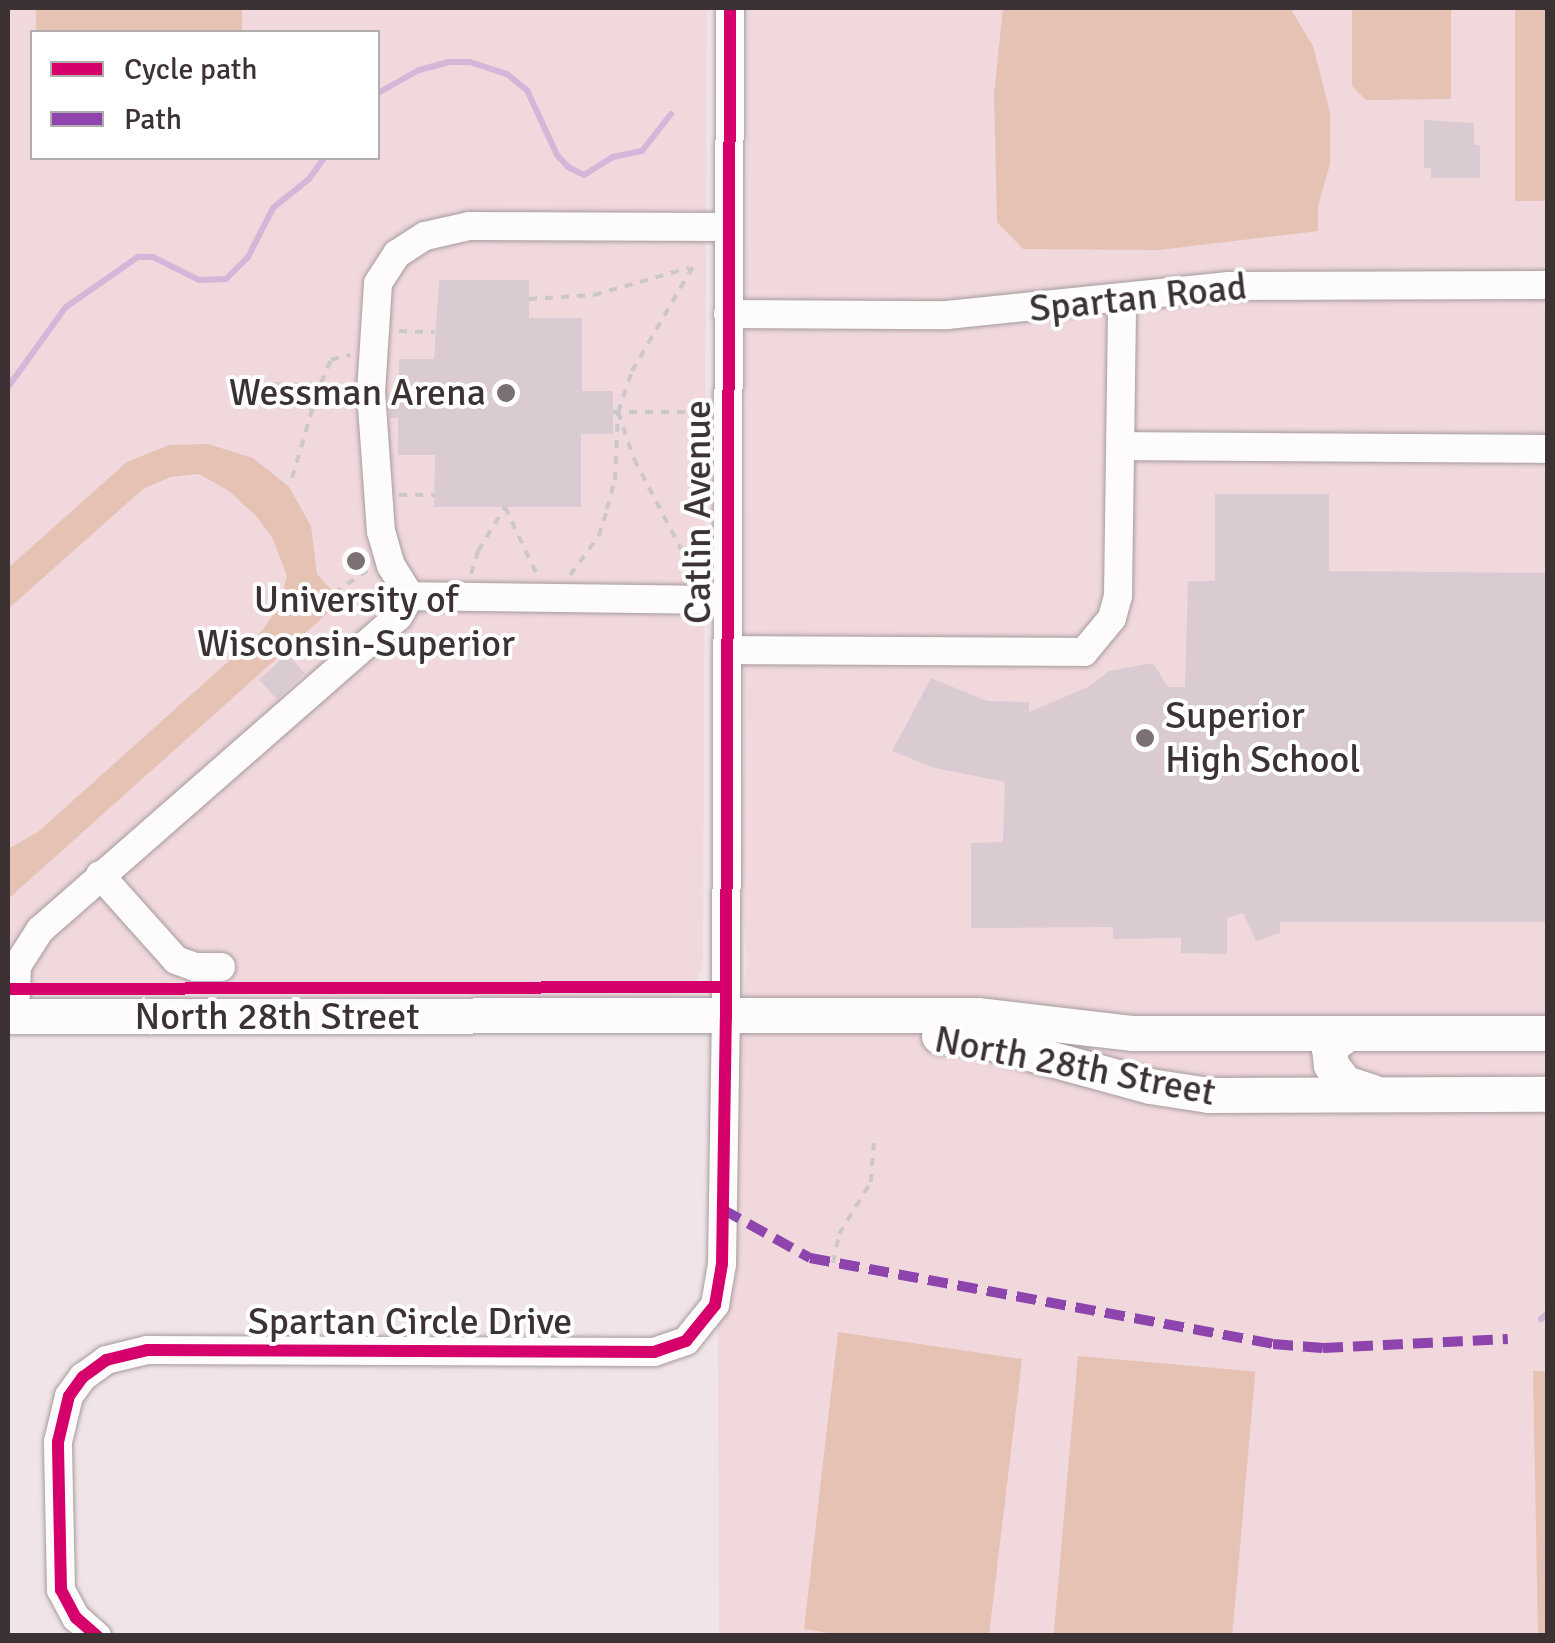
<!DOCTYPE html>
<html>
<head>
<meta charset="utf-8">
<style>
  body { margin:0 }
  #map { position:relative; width:1555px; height:1643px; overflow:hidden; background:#f0e4e6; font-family:Signika,sans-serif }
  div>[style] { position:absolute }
  .built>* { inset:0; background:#f0d8dd }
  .green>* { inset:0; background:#e5c2b4; transform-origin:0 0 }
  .stream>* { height:6px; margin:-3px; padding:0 3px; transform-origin:3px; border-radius:3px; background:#d4b6d8 }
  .building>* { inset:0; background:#dacbd2; transform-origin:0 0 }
  .path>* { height:4px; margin-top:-2px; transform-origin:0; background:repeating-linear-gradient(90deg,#ccc7c9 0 8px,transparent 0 16px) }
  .roads { filter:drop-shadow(0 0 2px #a59b9d) drop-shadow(0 0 2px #a59b9d) }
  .minor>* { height:28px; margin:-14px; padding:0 14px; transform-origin:14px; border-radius:14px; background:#fdfbfb }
  .major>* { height:35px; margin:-17.5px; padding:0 17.5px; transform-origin:17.5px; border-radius:17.5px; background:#fdfbfb }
  .quiet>* { height:10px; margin-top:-5px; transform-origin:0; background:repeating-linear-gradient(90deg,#8e44ad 0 20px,transparent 0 30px) }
  .cycleway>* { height:12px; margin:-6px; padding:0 6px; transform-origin:6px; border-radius:6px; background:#d6006c }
  .dots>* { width:28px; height:28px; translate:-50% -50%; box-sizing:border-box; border:5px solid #fff; border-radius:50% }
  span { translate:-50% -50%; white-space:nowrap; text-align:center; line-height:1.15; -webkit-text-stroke:8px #fff; paint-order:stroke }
  .street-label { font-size:38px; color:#3c3234 }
  .poi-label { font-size:38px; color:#3c3234 }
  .right { translate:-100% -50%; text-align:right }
  .left { translate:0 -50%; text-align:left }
  .frame { position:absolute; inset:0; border:10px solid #3c3234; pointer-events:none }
  .legend { position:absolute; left:30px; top:30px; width:350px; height:130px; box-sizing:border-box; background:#fff; border:2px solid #b1adae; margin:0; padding:12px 18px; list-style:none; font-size:30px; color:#3c3234 }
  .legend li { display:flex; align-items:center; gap:20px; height:50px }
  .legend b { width:50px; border:2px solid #b1adae }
</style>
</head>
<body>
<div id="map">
  <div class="built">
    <div style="clip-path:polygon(evenodd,8px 8px,707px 8px,703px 962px,696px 983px,686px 993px,668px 998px,8px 994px,8px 8px,32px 32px,378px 32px,378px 158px,32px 158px,32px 32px)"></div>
    <div style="clip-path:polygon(748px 8px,1547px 8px,1547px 1635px,719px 1635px,718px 1325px,736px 1281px,738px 1069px,747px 959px,743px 907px)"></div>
  </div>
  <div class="green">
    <div style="left:36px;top:8px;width:206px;height:24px"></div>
    <div style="clip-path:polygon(1003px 8px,1290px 8px,1313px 46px,1330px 112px,1330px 164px,1318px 206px,1318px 231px,1158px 250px,1023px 249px,997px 222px,994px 94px)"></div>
    <div style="clip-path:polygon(1352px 8px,1451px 8px,1451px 99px,1366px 100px,1352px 86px)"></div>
    <div style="left:1515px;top:8px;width:32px;height:193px"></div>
    <div style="clip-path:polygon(208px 444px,253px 458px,289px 487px,311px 526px,317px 574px,341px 601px,8px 899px,8px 849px,38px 832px,262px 631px,279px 606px,287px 576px,273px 539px,257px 517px,229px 491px,199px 474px,170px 477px,143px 489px,8px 609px,8px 568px,127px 462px,169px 445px)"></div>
    <div style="clip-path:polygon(838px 1332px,1022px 1359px,989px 1635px,847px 1636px,804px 1629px)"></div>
    <div style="left:1078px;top:1356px;width:178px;height:280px;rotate:5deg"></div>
    <div style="clip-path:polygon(1533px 1371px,1547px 1371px,1547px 1635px,1538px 1635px)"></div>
  </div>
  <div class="stream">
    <div style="left:378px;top:93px;width:47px;rotate:-29.3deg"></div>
    <div style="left:419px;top:70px;width:30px;rotate:-15deg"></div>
    <div style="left:448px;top:62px;width:22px"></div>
    <div style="left:470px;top:62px;width:39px;rotate:18deg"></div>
    <div style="left:507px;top:74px;width:26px;rotate:39deg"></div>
    <div style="left:527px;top:90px;width:72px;rotate:65.2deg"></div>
    <div style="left:557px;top:155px;width:16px;rotate:47deg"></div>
    <div style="left:568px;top:167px;width:18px;rotate:27deg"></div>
    <div style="left:584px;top:175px;width:34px;rotate:-32deg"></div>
    <div style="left:613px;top:157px;width:30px;rotate:-12deg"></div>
    <div style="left:642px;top:151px;width:47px;rotate:-51.9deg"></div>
    <div style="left:8px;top:387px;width:99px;rotate:-54.1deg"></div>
    <div style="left:66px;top:307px;width:88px;rotate:-34.8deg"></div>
    <div style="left:138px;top:257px;width:15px"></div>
    <div style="left:153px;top:257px;width:51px;rotate:26.6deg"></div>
    <div style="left:199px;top:280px;width:27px;rotate:-2deg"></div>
    <div style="left:226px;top:279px;width:31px;rotate:-45deg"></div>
    <div style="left:248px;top:257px;width:55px;rotate:-63deg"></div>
    <div style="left:273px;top:208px;width:46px;rotate:-38.9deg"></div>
    <div style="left:309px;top:179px;width:26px;rotate:-54deg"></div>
    <div style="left:1541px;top:1319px;width:9px;rotate:-41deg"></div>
  </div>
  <div class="building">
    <div style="clip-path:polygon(1424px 120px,1474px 123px,1474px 145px,1480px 145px,1480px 178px,1431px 178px,1431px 168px,1424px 168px)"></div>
    <div style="clip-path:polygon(439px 280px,529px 280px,529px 318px,582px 318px,582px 391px,613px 391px,613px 434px,581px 434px,581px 507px,434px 507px,435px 455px,398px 455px,398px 418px,390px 418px,390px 395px,399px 395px,399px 359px,434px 359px)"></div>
    <div style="left:261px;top:382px;width:64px;height:24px;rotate:1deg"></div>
    <div style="clip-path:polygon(1215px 494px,1329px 494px,1329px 571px,1548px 573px,1546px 922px,1280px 922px,1280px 933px,1256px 941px,1243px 913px,1227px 918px,1227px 954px,1181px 953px,1181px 938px,1113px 939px,1113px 927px,971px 928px,971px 843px,1003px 842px,1005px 782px,935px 768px,892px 751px,931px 678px,987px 701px,1029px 702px,1029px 712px,1088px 687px,1109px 671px,1153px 663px,1168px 687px,1185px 687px,1188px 581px,1215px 581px)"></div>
    <div style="left:287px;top:654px;width:26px;height:38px;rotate:47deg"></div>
  </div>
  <div class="path">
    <div style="left:529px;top:299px;width:65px;rotate:-3.5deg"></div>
    <div style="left:594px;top:295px;width:99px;rotate:-15.9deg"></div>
    <div style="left:399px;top:331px;width:36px;rotate:2deg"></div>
    <div style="left:321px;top:383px;width:25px;rotate:-67deg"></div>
    <div style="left:331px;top:360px;width:20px;rotate:-15deg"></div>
    <div style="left:325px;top:396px;width:25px;rotate:-2deg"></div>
    <div style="left:613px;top:412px;width:90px"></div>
    <div style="left:618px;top:412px;width:43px;rotate:-71.1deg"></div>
    <div style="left:632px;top:371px;width:123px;rotate:-59.7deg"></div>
    <div style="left:292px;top:478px;width:74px;rotate:-73.5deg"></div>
    <div style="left:399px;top:495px;width:35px"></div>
    <div style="left:505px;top:507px;width:75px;rotate:64.8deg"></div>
    <div style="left:471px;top:574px;width:24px;rotate:-73deg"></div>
    <div style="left:478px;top:551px;width:52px;rotate:-58.5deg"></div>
    <div style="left:570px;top:575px;width:49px;rotate:-53.4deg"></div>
    <div style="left:599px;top:536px;width:28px;rotate:-73deg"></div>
    <div style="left:607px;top:509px;width:30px;rotate:-75deg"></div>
    <div style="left:615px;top:480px;width:68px;rotate:-87.5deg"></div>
    <div style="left:618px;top:412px;width:50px;rotate:71.2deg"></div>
    <div style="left:634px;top:459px;width:123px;rotate:62.4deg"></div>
    <div style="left:334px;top:593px;width:40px;rotate:-34deg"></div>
    <div style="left:833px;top:1263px;width:30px;rotate:-78deg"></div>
    <div style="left:839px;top:1234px;width:61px;rotate:-58.4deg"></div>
    <div style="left:871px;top:1182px;width:39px;rotate:-86deg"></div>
  </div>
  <div class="roads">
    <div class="minor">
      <div style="left:728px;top:314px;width:219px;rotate:0.3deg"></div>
      <div style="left:947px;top:315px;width:283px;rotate:-5.9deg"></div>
      <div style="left:1229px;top:286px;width:319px;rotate:-0.2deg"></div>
      <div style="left:1121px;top:446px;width:427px;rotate:0.4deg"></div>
      <div style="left:727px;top:600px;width:317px;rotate:-179.3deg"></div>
      <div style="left:410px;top:596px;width:36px;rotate:-122deg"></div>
      <div style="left:391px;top:566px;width:35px;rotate:-106deg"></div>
      <div style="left:381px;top:532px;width:140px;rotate:-94.1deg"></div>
      <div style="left:371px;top:392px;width:109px;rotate:-86.3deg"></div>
      <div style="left:378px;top:283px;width:35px;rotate:-57deg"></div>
      <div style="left:397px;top:254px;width:33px;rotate:-33deg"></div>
      <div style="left:425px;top:236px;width:45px;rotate:-12.8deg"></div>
      <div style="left:469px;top:226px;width:260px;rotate:0.2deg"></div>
      <div style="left:727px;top:650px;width:357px;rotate:0.3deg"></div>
      <div style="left:1084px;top:652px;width:44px;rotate:-50.5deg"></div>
      <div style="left:1112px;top:618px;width:23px;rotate:-75deg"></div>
      <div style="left:1118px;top:596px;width:297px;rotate:-89.2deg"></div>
      <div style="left:100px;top:875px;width:114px;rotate:48.2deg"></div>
      <div style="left:176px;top:960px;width:20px;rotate:20deg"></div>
      <div style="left:195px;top:967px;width:26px"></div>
      <div style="left:15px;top:1016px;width:50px;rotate:-87.7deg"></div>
      <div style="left:17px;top:966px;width:43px;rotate:-57.4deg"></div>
      <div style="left:40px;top:930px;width:476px;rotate:-41.2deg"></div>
      <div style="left:398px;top:617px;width:24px;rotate:-60deg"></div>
      <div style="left:97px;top:1636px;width:28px;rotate:-139deg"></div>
      <div style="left:76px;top:1618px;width:32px;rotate:-118deg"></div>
      <div style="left:61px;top:1590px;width:148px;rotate:-91.2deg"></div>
      <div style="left:58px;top:1442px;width:47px;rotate:-76.6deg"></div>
      <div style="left:69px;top:1396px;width:24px;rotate:-54deg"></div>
      <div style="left:83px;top:1377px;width:29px;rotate:-36deg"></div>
      <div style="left:106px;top:1360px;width:42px;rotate:-13.7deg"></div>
      <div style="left:147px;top:1350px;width:507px;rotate:0.23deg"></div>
      <div style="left:654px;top:1352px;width:34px;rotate:-19deg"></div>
      <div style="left:686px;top:1341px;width:46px;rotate:-51.1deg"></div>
      <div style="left:715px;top:1305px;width:42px;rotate:-80.3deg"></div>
      <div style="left:722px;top:1264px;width:246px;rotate:-89.1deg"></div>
      <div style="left:726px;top:1018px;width:1010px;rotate:-89.77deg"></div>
    </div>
    <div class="major">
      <div style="left:8px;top:1016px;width:969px;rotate:-0.06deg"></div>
      <div style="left:977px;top:1015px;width:157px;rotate:6.6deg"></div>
      <div style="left:1133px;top:1033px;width:415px"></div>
      <div style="left:1348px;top:1033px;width:24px;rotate:144deg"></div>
      <div style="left:1329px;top:1047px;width:18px;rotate:84deg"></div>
      <div style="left:1331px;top:1065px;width:23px;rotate:52deg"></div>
      <div style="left:1345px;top:1083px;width:28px;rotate:18deg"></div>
      <div style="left:939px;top:1036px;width:36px;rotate:3deg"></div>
      <div style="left:975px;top:1038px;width:181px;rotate:15.3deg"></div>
      <div style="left:1150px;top:1086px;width:59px;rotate:8.8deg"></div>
      <div style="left:1208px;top:1095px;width:340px;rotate:-0.2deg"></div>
    </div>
  </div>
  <div class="quiet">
    <div style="left:722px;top:1209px;width:101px;rotate:29.1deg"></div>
    <div style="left:810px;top:1258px;width:471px;rotate:10.5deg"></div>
    <div style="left:1273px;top:1344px;width:50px;rotate:4.6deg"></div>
    <div style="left:1323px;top:1348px;width:185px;rotate:-2.8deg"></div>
  </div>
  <div class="cycleway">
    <div style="left:8px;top:989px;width:718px;rotate:-0.16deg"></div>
    <div style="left:97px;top:1636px;width:28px;rotate:-139deg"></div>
    <div style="left:76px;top:1618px;width:32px;rotate:-118deg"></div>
    <div style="left:61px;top:1590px;width:148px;rotate:-91.2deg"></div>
    <div style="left:58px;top:1442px;width:47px;rotate:-76.6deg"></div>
    <div style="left:69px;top:1396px;width:24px;rotate:-54deg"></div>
    <div style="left:83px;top:1377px;width:29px;rotate:-36deg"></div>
    <div style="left:106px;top:1360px;width:42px;rotate:-13.7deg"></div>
    <div style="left:147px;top:1350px;width:507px;rotate:0.23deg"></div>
    <div style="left:654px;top:1352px;width:34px;rotate:-19deg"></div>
    <div style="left:686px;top:1341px;width:46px;rotate:-51.1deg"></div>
    <div style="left:715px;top:1305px;width:42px;rotate:-80.3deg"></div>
    <div style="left:722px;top:1264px;width:246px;rotate:-89.1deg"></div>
    <div style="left:726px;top:1018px;width:1010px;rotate:-89.77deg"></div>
  </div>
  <div class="dots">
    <div style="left:506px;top:393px;background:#7b7072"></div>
    <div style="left:356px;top:561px;background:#7b7072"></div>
    <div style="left:1145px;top:738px;background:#7b7072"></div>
  </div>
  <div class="street-label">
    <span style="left:1138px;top:298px;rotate:-6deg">Spartan Road</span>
    <span style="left:698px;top:512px;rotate:-90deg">Catlin Avenue</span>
    <span style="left:277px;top:1017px">North 28th Street</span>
    <span style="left:1075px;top:1066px;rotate:11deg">North 28th Street</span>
    <span style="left:410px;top:1322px">Spartan Circle Drive</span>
  </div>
  <div class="poi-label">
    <span class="right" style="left:486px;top:393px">Wessman Arena</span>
    <span style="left:356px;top:622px">University of<br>Wisconsin-Superior</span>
    <span class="left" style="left:1165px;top:738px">Superior<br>High School</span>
  </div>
  <div class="frame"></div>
  <ul class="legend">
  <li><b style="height:12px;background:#d6006c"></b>Cycle path</li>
  <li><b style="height:12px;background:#8e44ad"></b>Path</li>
  </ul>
</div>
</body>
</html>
